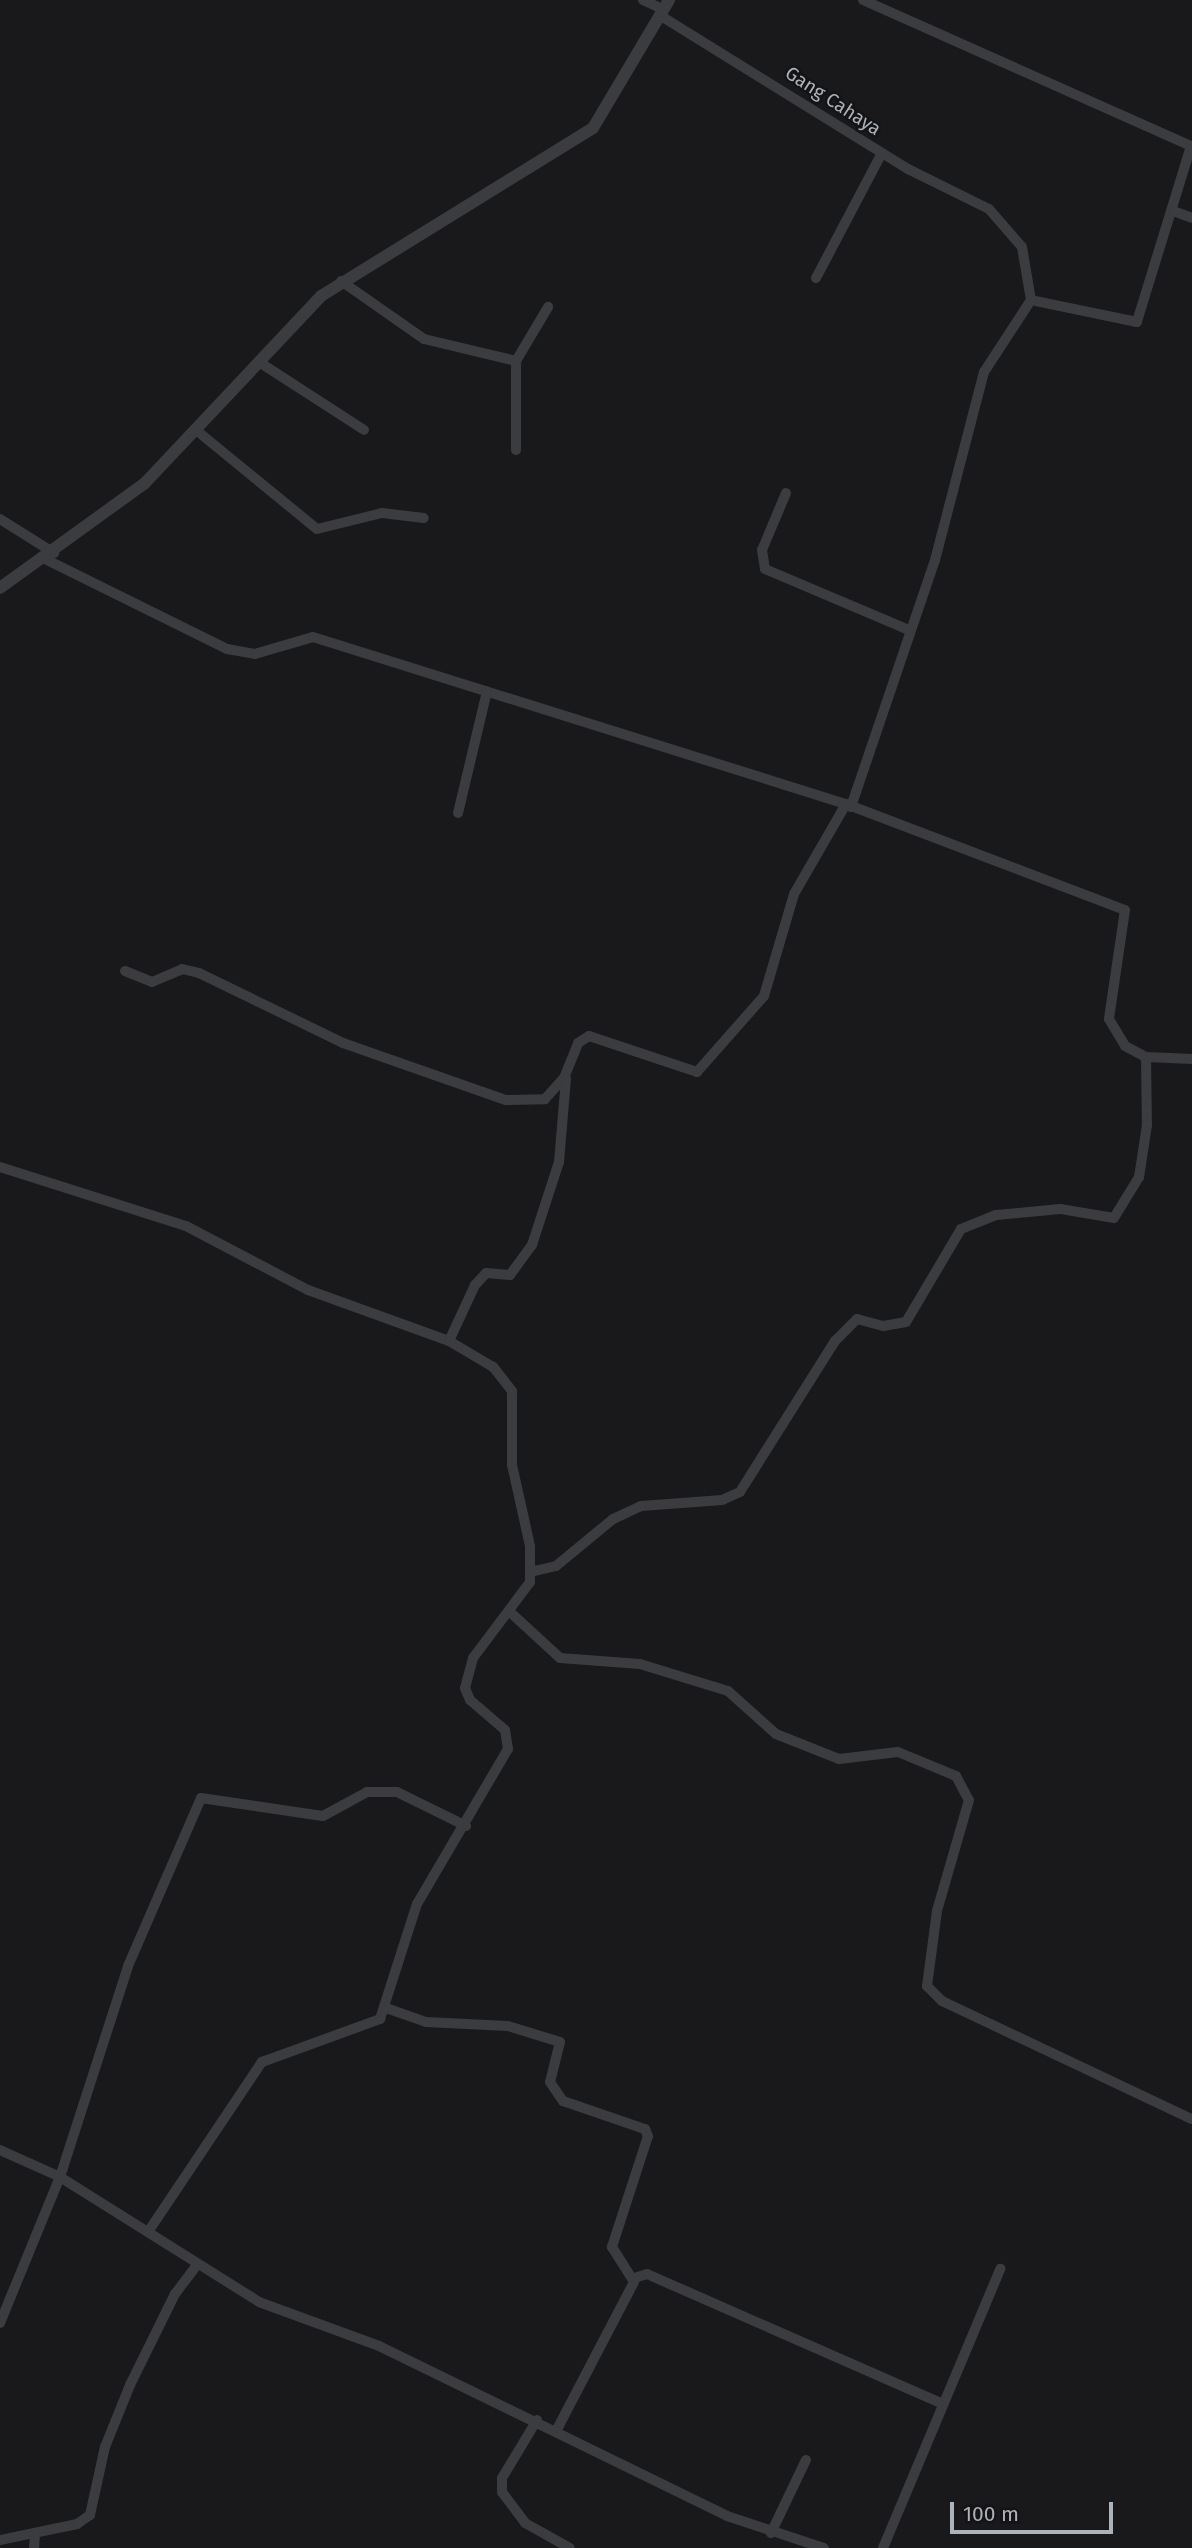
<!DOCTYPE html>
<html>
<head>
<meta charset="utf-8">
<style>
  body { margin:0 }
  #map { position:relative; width:1192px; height:2548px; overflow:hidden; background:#19191b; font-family:"Fira Sans",sans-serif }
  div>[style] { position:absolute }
  .minor>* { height:10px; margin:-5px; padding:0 5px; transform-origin:5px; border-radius:5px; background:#3a3c3f }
  .tertiary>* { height:12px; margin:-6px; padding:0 6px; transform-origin:6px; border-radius:6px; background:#3a3c3f }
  span { translate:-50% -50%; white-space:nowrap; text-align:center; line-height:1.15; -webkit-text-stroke:5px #141416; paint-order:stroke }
  .street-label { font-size:19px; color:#adb2b9 }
  .scale { position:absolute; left:950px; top:2502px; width:163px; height:32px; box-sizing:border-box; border:4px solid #adb2b9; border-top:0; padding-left:9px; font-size:21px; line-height:24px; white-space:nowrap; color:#adb2b9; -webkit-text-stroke:5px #141416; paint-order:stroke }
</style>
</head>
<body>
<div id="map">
  <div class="minor">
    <div style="left:643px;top:0;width:23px;rotate:25deg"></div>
    <div style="left:863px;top:0;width:359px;rotate:24deg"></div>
    <div style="left:1191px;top:146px;width:184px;rotate:107.1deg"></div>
    <div style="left:1137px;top:322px;width:108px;rotate:-168.3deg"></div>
    <div style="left:661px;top:16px;width:291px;rotate:31.8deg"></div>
    <div style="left:908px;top:169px;width:90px;rotate:26.3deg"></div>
    <div style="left:989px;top:209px;width:50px;rotate:49deg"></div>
    <div style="left:1022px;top:247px;width:54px;rotate:80.4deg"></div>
    <div style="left:1031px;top:300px;width:86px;rotate:123.1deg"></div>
    <div style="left:984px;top:372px;width:194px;rotate:104.6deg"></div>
    <div style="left:935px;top:560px;width:261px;rotate:108.8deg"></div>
    <div style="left:1173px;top:211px;width:20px;rotate:20deg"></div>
    <div style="left:816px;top:278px;width:141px;rotate:-62.2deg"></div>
    <div style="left:341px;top:281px;width:101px;rotate:34.9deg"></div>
    <div style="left:424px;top:339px;width:95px;rotate:13.4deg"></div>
    <div style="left:259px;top:362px;width:125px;rotate:32.9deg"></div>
    <div style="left:196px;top:430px;width:156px;rotate:39.3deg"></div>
    <div style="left:317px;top:529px;width:67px;rotate:-13.8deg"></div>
    <div style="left:382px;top:513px;width:42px;rotate:6.8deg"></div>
    <div style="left:516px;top:450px;width:89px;rotate:-90deg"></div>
    <div style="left:516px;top:361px;width:63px;rotate:-59.3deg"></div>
    <div style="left:786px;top:493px;width:62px;rotate:112.8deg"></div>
    <div style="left:762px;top:550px;width:19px;rotate:81deg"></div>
    <div style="left:765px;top:569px;width:156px;rotate:23deg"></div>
    <div style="left:0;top:519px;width:64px;rotate:32.2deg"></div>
    <div style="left:45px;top:559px;width:203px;rotate:26.3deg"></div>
    <div style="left:227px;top:649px;width:28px;rotate:10deg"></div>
    <div style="left:255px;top:654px;width:60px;rotate:-16.3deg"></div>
    <div style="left:313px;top:637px;width:559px;rotate:17.4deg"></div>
    <div style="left:846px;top:804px;width:298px;rotate:20.8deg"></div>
    <div style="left:1125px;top:910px;width:110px;rotate:98.4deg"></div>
    <div style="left:1109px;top:1019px;width:31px;rotate:59deg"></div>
    <div style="left:1125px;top:1046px;width:24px;rotate:28deg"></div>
    <div style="left:1146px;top:1057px;width:68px;rotate:89.2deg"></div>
    <div style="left:1147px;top:1125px;width:53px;rotate:98.7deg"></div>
    <div style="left:1139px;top:1177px;width:48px;rotate:121.4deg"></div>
    <div style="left:1114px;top:1218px;width:55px;rotate:-170.5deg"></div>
    <div style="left:1060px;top:1209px;width:64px;rotate:174.6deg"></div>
    <div style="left:996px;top:1215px;width:38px;rotate:158deg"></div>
    <div style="left:961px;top:1229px;width:108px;rotate:120.6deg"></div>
    <div style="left:906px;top:1322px;width:23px;rotate:170deg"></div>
    <div style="left:883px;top:1326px;width:27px;rotate:-165deg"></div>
    <div style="left:857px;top:1319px;width:31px;rotate:135deg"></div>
    <div style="left:835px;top:1341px;width:178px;rotate:122.2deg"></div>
    <div style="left:740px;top:1492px;width:20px;rotate:156deg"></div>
    <div style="left:722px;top:1500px;width:81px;rotate:175.8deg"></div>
    <div style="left:641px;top:1506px;width:31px;rotate:155deg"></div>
    <div style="left:613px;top:1519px;width:74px;rotate:140.5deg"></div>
    <div style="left:556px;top:1566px;width:26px;rotate:167deg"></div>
    <div style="left:458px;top:813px;width:125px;rotate:-76.6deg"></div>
    <div style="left:125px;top:971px;width:29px;rotate:22deg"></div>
    <div style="left:152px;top:982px;width:33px;rotate:-23deg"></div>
    <div style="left:182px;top:969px;width:17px;rotate:13deg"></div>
    <div style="left:199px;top:973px;width:160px;rotate:25.9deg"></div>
    <div style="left:343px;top:1043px;width:173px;rotate:19.3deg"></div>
    <div style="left:506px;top:1100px;width:39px;rotate:-1deg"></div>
    <div style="left:545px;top:1099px;width:28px;rotate:-48deg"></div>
    <div style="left:564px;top:1078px;width:38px;rotate:-68deg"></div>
    <div style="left:578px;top:1043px;width:13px;rotate:-32deg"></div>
    <div style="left:589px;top:1036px;width:114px;rotate:18.4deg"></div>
    <div style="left:697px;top:1072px;width:101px;rotate:-48.6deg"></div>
    <div style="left:764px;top:996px;width:106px;rotate:-73.6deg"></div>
    <div style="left:794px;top:894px;width:104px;rotate:-60deg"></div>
    <div style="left:1146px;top:1057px;width:46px;rotate:2.5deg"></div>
    <div style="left:0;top:1167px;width:195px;rotate:17.6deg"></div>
    <div style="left:186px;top:1226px;width:138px;rotate:27.7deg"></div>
    <div style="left:308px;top:1290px;width:150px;rotate:19.9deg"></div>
    <div style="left:449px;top:1341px;width:62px;rotate:-65.1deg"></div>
    <div style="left:475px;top:1285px;width:16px;rotate:-47deg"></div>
    <div style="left:486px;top:1273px;width:24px;rotate:5deg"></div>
    <div style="left:510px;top:1275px;width:37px;rotate:-54deg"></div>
    <div style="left:532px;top:1245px;width:87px;rotate:-72deg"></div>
    <div style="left:559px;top:1162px;width:84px;rotate:-85.2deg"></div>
    <div style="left:510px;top:1612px;width:68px;rotate:42.6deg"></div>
    <div style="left:560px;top:1658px;width:80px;rotate:4.3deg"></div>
    <div style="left:640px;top:1664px;width:92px;rotate:17.1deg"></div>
    <div style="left:728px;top:1691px;width:64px;rotate:41.9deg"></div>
    <div style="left:776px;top:1734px;width:68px;rotate:21.6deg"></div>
    <div style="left:839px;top:1759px;width:59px;rotate:-6.8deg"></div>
    <div style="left:898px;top:1752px;width:63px;rotate:22.5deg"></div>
    <div style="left:956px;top:1776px;width:27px;rotate:62deg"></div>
    <div style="left:969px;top:1800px;width:116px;rotate:106.1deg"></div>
    <div style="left:937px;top:1911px;width:76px;rotate:97.6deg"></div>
    <div style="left:927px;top:1986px;width:21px;rotate:45deg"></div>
    <div style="left:942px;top:2001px;width:276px;rotate:25.3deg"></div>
    <div style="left:386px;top:2008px;width:42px;rotate:19.3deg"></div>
    <div style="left:426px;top:2022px;width:82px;rotate:2.8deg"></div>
    <div style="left:508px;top:2026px;width:54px;rotate:17.1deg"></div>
    <div style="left:560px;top:2042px;width:41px;rotate:104deg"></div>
    <div style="left:550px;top:2082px;width:23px;rotate:56deg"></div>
    <div style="left:563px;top:2101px;width:87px;rotate:18.9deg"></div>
    <div style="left:645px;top:2129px;width:8px;rotate:67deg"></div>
    <div style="left:648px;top:2136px;width:117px;rotate:108deg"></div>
    <div style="left:612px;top:2247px;width:41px;rotate:57.8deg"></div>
    <div style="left:634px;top:2282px;width:166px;rotate:117.6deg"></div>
    <div style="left:0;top:2150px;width:66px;rotate:24.2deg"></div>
    <div style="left:60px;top:2177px;width:235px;rotate:32.1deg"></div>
    <div style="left:259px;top:2302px;width:128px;rotate:20.1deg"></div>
    <div style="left:379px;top:2346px;width:387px;rotate:26deg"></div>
    <div style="left:727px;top:2516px;width:102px;rotate:18.3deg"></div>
    <div style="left:148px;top:2232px;width:205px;rotate:-56.2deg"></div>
    <div style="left:262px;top:2062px;width:126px;rotate:-20deg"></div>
    <div style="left:380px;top:2019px;width:121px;rotate:-72.2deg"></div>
    <div style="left:417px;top:1904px;width:180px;rotate:-59.6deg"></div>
    <div style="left:508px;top:1749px;width:19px;rotate:-99deg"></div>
    <div style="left:505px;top:1730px;width:46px;rotate:-139.4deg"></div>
    <div style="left:470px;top:1700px;width:13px;rotate:-113deg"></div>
    <div style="left:465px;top:1688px;width:31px;rotate:-75deg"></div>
    <div style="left:473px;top:1658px;width:95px;rotate:-53.1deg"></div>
    <div style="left:530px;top:1582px;width:36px;rotate:-90deg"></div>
    <div style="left:530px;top:1546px;width:83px;rotate:-102.5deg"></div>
    <div style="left:512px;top:1465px;width:74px;rotate:-90deg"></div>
    <div style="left:512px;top:1391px;width:31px;rotate:-128deg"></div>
    <div style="left:493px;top:1367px;width:51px;rotate:-149.4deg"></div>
    <div style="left:634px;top:2278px;width:14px;rotate:-17deg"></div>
    <div style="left:647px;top:2274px;width:323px;rotate:23.7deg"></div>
    <div style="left:0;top:2323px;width:158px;rotate:-67.7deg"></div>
    <div style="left:60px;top:2177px;width:222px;rotate:-72.1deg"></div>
    <div style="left:128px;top:1966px;width:183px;rotate:-66.5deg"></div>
    <div style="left:201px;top:1798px;width:123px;rotate:8.4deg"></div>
    <div style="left:323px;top:1816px;width:50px;rotate:-28.6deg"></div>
    <div style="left:367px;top:1792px;width:30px"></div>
    <div style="left:397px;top:1792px;width:77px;rotate:26.2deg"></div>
    <div style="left:537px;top:2420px;width:68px;rotate:121.1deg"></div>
    <div style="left:502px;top:2478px;width:14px;rotate:90deg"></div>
    <div style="left:502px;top:2492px;width:39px;rotate:53deg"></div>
    <div style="left:525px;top:2523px;width:51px;rotate:29.1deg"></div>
    <div style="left:771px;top:2533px;width:81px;rotate:-64.4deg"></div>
    <div style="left:0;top:2540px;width:79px;rotate:-11.7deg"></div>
    <div style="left:77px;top:2524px;width:16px;rotate:-35deg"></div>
    <div style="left:90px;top:2515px;width:70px;rotate:-77.6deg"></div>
    <div style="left:105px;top:2447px;width:67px;rotate:-68deg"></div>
    <div style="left:130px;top:2385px;width:102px;rotate:-63.7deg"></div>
    <div style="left:175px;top:2294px;width:38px;rotate:-53deg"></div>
    <div style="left:34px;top:2548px;width:15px;rotate:-86deg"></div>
    <div style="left:883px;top:2548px;width:303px;rotate:-67.2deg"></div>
  </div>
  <div class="tertiary">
    <div style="left:0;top:588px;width:179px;rotate:-35.9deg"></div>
    <div style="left:145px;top:483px;width:257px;rotate:-46.7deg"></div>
    <div style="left:321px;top:296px;width:320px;rotate:-31.7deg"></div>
    <div style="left:593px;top:128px;width:149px;rotate:-59.3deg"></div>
  </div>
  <div class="street-label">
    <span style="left:833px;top:101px;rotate:33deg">Gang Cahaya</span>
  </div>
  <div class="scale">100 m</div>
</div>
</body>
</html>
